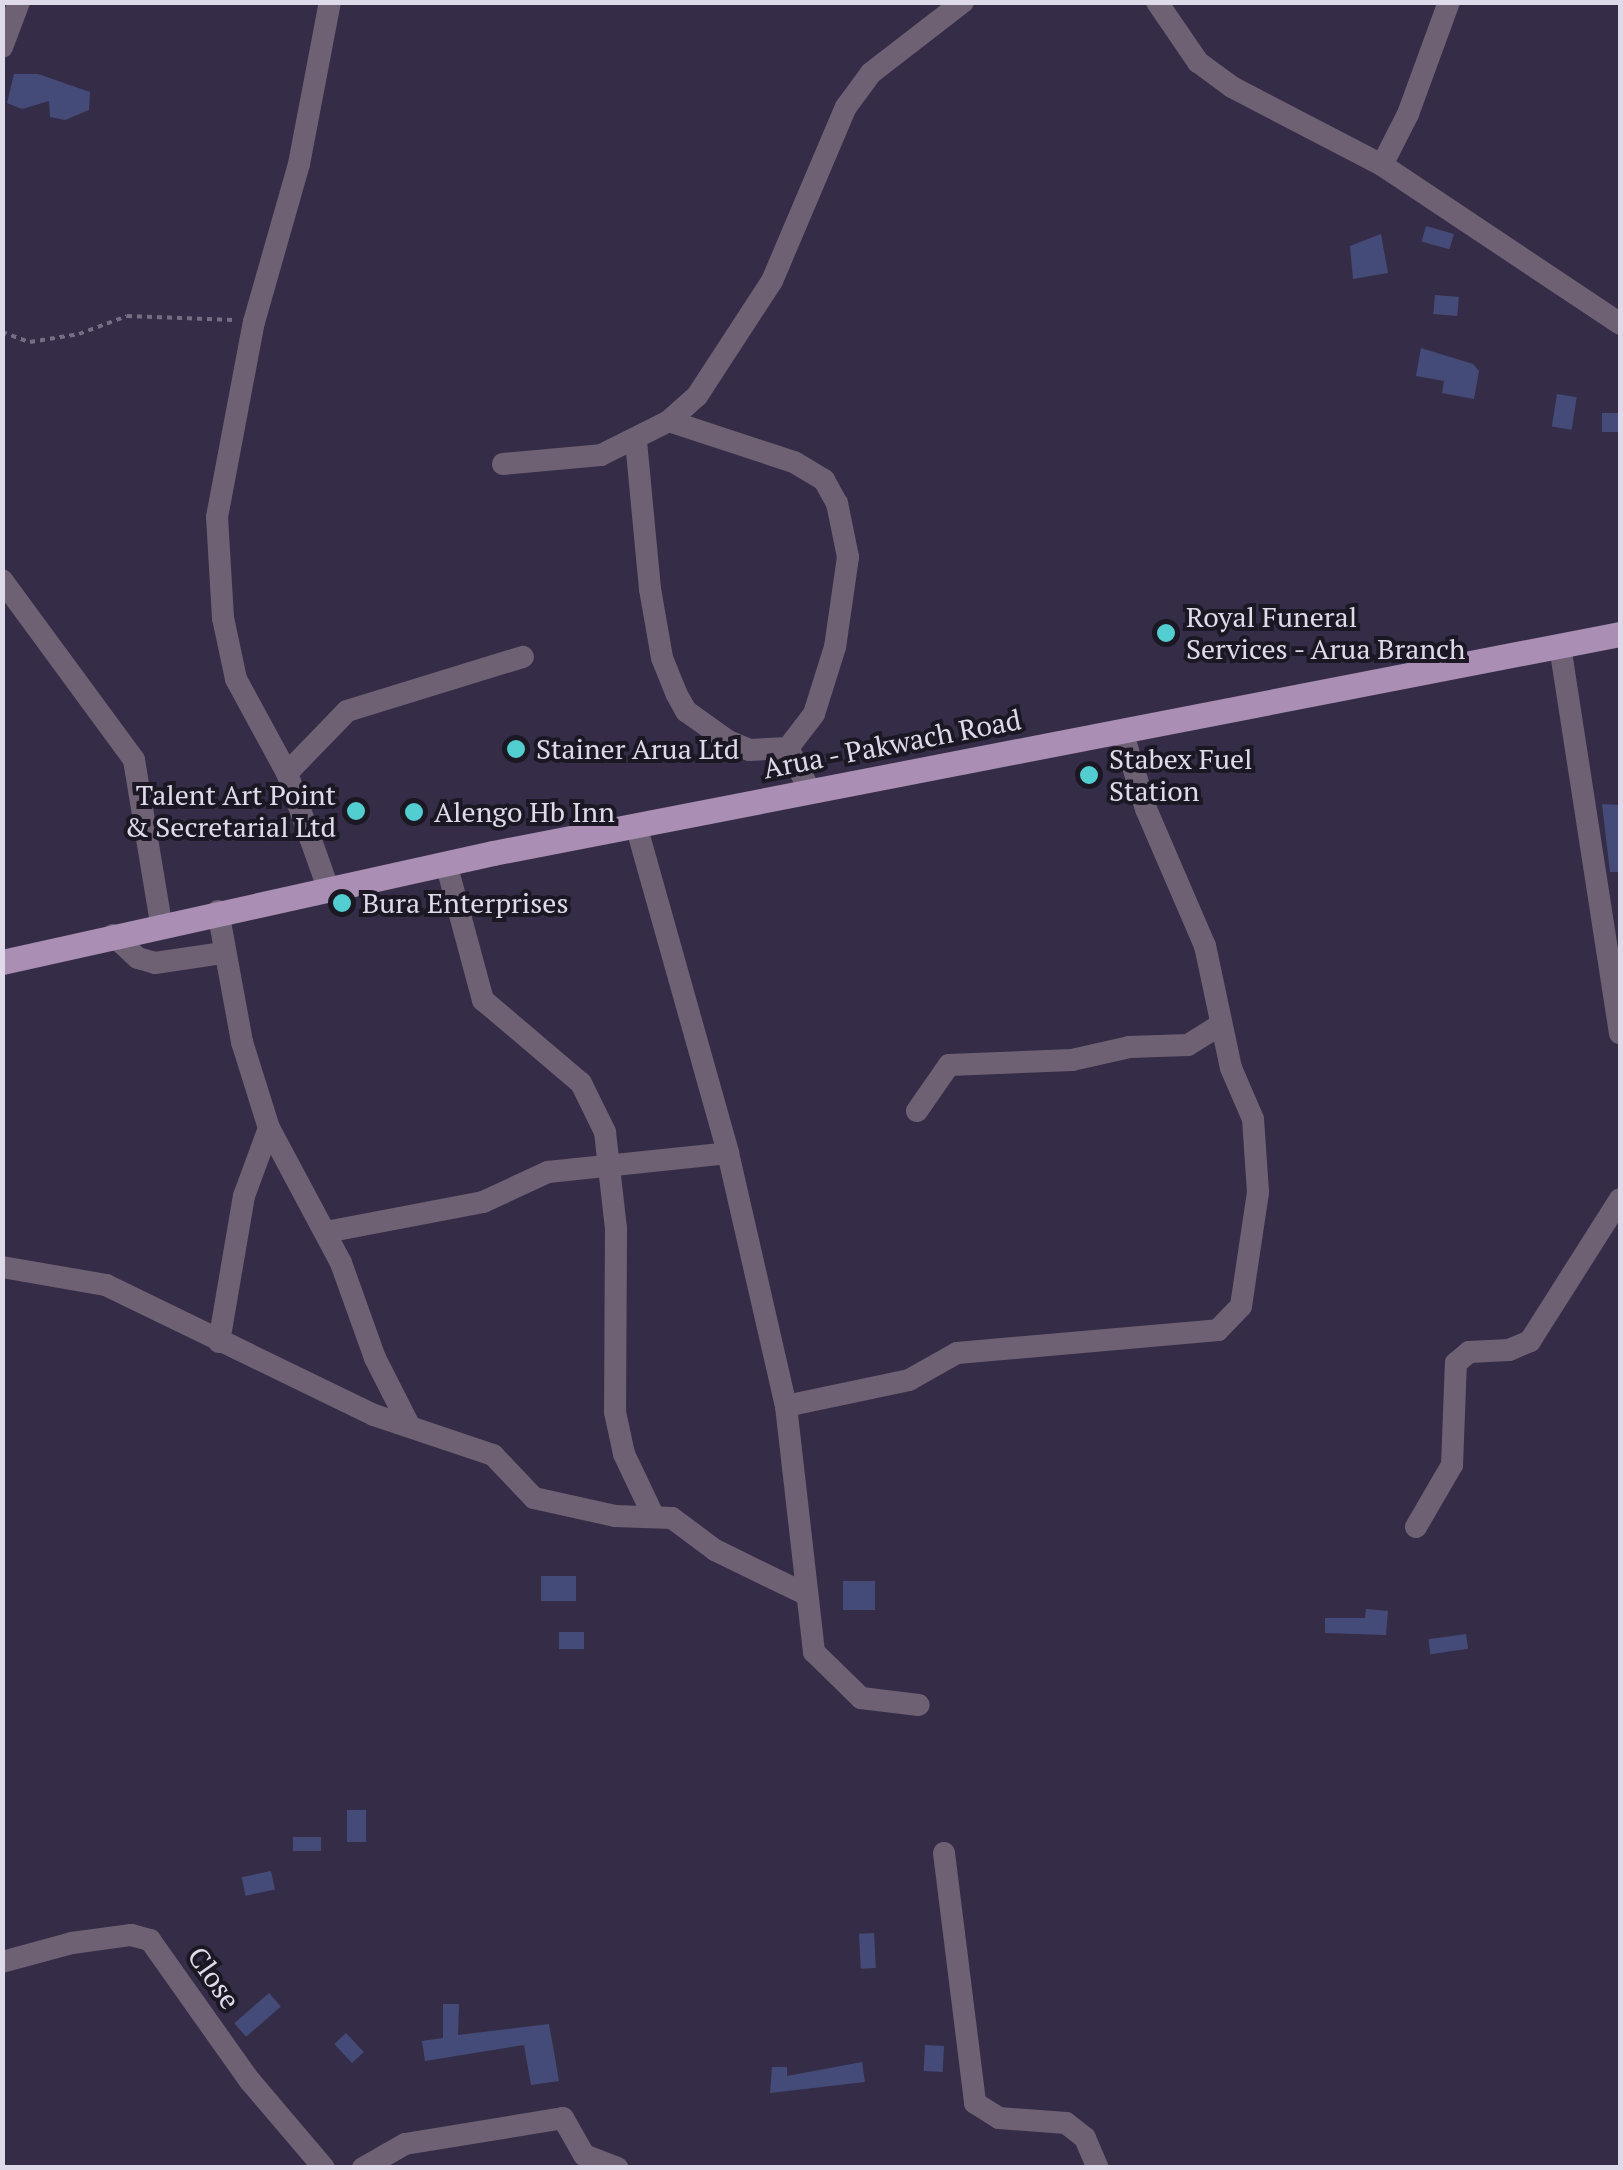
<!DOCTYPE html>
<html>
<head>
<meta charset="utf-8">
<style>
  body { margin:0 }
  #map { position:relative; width:1623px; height:2170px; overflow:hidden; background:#352d47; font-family:"PT Serif",serif }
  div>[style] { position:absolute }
  .building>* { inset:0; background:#454b78; transform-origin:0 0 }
  .path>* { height:4px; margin-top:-2px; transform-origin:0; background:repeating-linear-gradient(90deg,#746d84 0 5px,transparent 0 10px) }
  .street>* { height:22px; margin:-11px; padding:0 11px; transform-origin:11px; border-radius:11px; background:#6f6174 }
  .primary>* { height:25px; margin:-12.5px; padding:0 12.5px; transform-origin:12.5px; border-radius:12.5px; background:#aa8eb4 }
  .dots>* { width:28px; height:28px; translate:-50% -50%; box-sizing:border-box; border:5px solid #1b1824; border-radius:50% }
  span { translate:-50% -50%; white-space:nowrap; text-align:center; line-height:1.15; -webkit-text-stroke:8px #1b1824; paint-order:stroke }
  .poi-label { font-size:28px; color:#dedaea }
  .left { translate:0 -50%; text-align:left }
  .right { translate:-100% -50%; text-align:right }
  .street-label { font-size:28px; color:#dedaea }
  .frame { position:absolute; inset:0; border:5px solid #dedaea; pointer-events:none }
</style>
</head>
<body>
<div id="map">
  <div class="building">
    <div style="clip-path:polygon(14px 74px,38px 74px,90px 92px,89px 110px,65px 120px,50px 117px,49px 101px,22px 109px,7px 103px)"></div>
    <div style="left:1426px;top:226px;width:29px;height:16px;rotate:16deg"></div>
    <div style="clip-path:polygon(1381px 234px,1388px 273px,1353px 279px,1350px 246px)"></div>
    <div style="left:1435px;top:295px;width:24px;height:19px;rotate:5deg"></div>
    <div style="clip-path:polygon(1421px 348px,1473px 364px,1479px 371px,1474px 399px,1442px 393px,1444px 381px,1416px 376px)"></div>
    <div style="left:1557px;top:394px;width:20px;height:33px;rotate:9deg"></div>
    <div style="left:1620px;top:413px;width:19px;height:18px;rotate:90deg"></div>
    <div style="clip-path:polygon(1602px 804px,1620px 805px,1620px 872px,1610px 872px)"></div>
    <div style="left:541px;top:1576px;width:35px;height:25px"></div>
    <div style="left:843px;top:1581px;width:32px;height:29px"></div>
    <div style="clip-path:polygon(1366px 1609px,1388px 1611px,1386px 1635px,1325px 1633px,1325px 1618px,1365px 1618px)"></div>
    <div style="left:584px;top:1632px;width:17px;height:25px;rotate:90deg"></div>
    <div style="left:1466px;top:1634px;width:15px;height:38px;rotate:82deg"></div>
    <div style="left:347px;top:1810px;width:19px;height:32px"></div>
    <div style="left:293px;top:1837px;width:28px;height:14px"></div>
    <div style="left:271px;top:1871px;width:19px;height:30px;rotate:78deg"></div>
    <div style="left:874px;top:1933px;width:35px;height:15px;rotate:87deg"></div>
    <div style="left:269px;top:1993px;width:18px;height:46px;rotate:49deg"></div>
    <div style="clip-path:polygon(443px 2004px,459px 2004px,458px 2035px,549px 2024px,559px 2081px,531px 2085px,524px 2045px,425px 2061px,422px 2041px,443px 2038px)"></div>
    <div style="left:346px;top:2033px;width:26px;height:16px;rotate:47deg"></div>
    <div style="left:925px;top:2045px;width:19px;height:26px;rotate:3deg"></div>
    <div style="clip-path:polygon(862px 2062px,865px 2082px,770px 2093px,772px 2067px,787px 2067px,787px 2076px)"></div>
  </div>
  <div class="path">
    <div style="left:2px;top:332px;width:30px;rotate:20deg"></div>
    <div style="left:30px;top:342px;width:50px;rotate:-9.3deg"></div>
    <div style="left:79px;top:334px;width:51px;rotate:-20.6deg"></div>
    <div style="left:127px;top:316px;width:107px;rotate:2.1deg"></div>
  </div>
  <div class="street">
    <div style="left:1157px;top:2px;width:73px;rotate:55.7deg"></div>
    <div style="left:1198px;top:62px;width:42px;rotate:36.3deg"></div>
    <div style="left:1232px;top:87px;width:169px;rotate:27.5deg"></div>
    <div style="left:1382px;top:165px;width:286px;rotate:33.7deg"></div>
    <div style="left:2px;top:47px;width:48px;rotate:-69.3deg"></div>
    <div style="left:1382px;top:165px;width:57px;rotate:-63deg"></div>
    <div style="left:1408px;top:114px;width:119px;rotate:-69.9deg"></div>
    <div style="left:669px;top:421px;width:132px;rotate:18.2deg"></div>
    <div style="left:794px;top:462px;width:35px;rotate:31deg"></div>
    <div style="left:824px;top:480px;width:26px;rotate:61deg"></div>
    <div style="left:837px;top:503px;width:55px;rotate:78.5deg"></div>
    <div style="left:848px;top:557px;width:91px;rotate:98.2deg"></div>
    <div style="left:835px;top:647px;width:70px;rotate:107.4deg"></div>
    <div style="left:814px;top:714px;width:43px;rotate:127.4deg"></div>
    <div style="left:636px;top:441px;width:149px;rotate:84.6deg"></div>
    <div style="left:650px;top:589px;width:70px;rotate:80.1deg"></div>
    <div style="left:662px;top:658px;width:38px;rotate:68deg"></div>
    <div style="left:676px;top:693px;width:21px;rotate:61deg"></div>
    <div style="left:686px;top:711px;width:52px;rotate:35.5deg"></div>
    <div style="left:728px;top:741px;width:23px;rotate:23deg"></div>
    <div style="left:749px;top:750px;width:39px;rotate:-3deg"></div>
    <div style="left:788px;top:748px;width:48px;rotate:62.9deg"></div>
    <div style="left:503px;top:464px;width:98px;rotate:-5.2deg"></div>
    <div style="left:601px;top:455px;width:76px;rotate:-26.6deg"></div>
    <div style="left:669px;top:421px;width:38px;rotate:-42deg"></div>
    <div style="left:697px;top:396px;width:137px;rotate:-56.9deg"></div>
    <div style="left:772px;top:281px;width:189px;rotate:-67deg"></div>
    <div style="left:846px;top:107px;width:42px;rotate:-53.7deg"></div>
    <div style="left:871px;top:73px;width:116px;rotate:-37.7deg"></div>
    <div style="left:2px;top:580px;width:223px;rotate:53.7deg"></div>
    <div style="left:134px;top:760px;width:165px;rotate:80.6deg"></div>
    <div style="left:1560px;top:646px;width:392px;rotate:81.2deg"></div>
    <div style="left:287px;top:773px;width:86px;rotate:-45.9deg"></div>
    <div style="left:347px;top:711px;width:184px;rotate:-17.1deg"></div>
    <div style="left:636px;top:825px;width:341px;rotate:74.3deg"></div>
    <div style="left:728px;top:1153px;width:260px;rotate:77.1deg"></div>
    <div style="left:786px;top:1406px;width:248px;rotate:83.5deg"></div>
    <div style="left:814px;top:1652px;width:66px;rotate:44.4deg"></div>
    <div style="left:861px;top:1698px;width:58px;rotate:6.9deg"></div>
    <div style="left:446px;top:863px;width:142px;rotate:74.9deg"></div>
    <div style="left:483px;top:1000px;width:128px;rotate:40.3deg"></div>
    <div style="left:581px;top:1083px;width:55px;rotate:63.9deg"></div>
    <div style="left:605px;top:1132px;width:97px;rotate:83.5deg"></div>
    <div style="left:616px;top:1228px;width:184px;rotate:90.3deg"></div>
    <div style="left:615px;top:1412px;width:43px;rotate:77.9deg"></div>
    <div style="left:624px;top:1454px;width:68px;rotate:64.6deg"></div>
    <div style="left:328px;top:888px;width:122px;rotate:-109.6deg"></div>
    <div style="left:287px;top:773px;width:107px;rotate:-118.5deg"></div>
    <div style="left:236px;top:679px;width:62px;rotate:-102deg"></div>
    <div style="left:223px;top:618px;width:101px;rotate:-93.4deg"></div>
    <div style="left:217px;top:517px;width:198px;rotate:-79.3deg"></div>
    <div style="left:254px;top:322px;width:164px;rotate:-74.1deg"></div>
    <div style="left:299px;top:164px;width:165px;rotate:-79.2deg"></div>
    <div style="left:218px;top:911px;width:133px;rotate:79.6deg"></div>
    <div style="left:242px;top:1042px;width:90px;rotate:72.6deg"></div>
    <div style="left:269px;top:1128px;width:153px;rotate:61.9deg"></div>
    <div style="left:341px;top:1263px;width:101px;rotate:70.3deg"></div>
    <div style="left:375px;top:1358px;width:77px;rotate:63.1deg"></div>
    <div style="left:113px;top:935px;width:34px;rotate:43deg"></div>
    <div style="left:138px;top:958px;width:18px;rotate:16deg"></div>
    <div style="left:155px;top:963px;width:69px;rotate:-8.4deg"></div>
    <div style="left:917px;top:1111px;width:56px;rotate:-55.2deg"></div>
    <div style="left:949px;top:1065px;width:123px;rotate:-2.3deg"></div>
    <div style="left:1072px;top:1060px;width:58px;rotate:-12.8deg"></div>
    <div style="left:1129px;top:1047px;width:59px;rotate:-1.9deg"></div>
    <div style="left:1188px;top:1045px;width:39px;rotate:-32deg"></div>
    <div style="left:326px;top:1232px;width:160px;rotate:-10.8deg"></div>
    <div style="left:483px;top:1202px;width:72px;rotate:-24.8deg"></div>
    <div style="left:548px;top:1172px;width:181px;rotate:-6deg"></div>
    <div style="left:2px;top:1267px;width:106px;rotate:9.8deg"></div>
    <div style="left:106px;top:1285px;width:298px;rotate:25.9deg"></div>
    <div style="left:374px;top:1415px;width:126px;rotate:18.6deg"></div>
    <div style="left:493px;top:1455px;width:59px;rotate:46.4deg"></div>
    <div style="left:534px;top:1498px;width:83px;rotate:12.5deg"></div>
    <div style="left:615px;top:1516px;width:57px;rotate:2deg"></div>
    <div style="left:672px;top:1518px;width:54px;rotate:36.7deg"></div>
    <div style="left:715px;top:1550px;width:98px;rotate:26deg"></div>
    <div style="left:219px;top:1342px;width:148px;rotate:-80.3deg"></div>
    <div style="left:244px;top:1196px;width:72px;rotate:-69.8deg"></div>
    <div style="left:786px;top:1406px;width:126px;rotate:-11.9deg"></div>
    <div style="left:909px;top:1380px;width:55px;rotate:-29.4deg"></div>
    <div style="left:957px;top:1353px;width:262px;rotate:-5deg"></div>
    <div style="left:1218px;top:1330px;width:33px;rotate:-46deg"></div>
    <div style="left:1241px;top:1306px;width:115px;rotate:-81.5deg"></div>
    <div style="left:1258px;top:1192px;width:73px;rotate:-93.9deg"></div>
    <div style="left:1253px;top:1119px;width:56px;rotate:-113.3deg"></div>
    <div style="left:1231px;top:1068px;width:125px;rotate:-102deg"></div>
    <div style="left:1205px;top:946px;width:149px;rotate:-113.3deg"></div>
    <div style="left:1146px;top:809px;width:82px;rotate:-107.1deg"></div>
    <div style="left:1416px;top:1527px;width:72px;rotate:-59.9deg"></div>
    <div style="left:1452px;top:1465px;width:102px;rotate:-87.8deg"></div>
    <div style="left:1456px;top:1363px;width:17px;rotate:-40deg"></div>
    <div style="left:1469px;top:1352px;width:40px;rotate:-2.9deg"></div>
    <div style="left:1509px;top:1350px;width:23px;rotate:-23deg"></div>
    <div style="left:1530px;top:1341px;width:168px;rotate:-57.6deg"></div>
    <div style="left:944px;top:1853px;width:252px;rotate:82.9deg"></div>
    <div style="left:975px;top:2103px;width:28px;rotate:32deg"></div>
    <div style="left:999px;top:2118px;width:67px;rotate:4.3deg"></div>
    <div style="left:1066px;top:2123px;width:24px;rotate:38deg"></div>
    <div style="left:1085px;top:2138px;width:33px;rotate:67deg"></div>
    <div style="left:2px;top:1962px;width:73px;rotate:-15.2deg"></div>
    <div style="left:72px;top:1943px;width:60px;rotate:-7.7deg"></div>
    <div style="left:131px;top:1935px;width:20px;rotate:15deg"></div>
    <div style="left:150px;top:1940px;width:173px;rotate:54.7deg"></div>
    <div style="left:250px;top:2081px;width:114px;rotate:49.6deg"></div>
    <div style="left:363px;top:2168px;width:48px;rotate:-29.7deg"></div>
    <div style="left:405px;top:2144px;width:160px;rotate:-9.3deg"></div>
    <div style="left:563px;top:2118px;width:43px;rotate:60.4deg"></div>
    <div style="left:584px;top:2155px;width:36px;rotate:21deg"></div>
  </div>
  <div class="primary">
    <div style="left:2px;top:962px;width:503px;rotate:-12.52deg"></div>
    <div style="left:493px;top:853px;width:1148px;rotate:-11deg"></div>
  </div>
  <div class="dots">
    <div style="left:1166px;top:633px;background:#52cdd0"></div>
    <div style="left:516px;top:749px;background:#52cdd0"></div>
    <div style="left:1089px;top:775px;background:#52cdd0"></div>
    <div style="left:356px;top:811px;background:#52cdd0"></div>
    <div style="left:414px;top:812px;background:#52cdd0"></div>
    <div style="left:342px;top:903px;background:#52cdd0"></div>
  </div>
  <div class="poi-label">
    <span class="left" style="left:1186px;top:633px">Royal Funeral<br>Services - Arua Branch</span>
    <span class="left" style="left:536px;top:749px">Stainer Arua Ltd</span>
    <span class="left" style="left:1109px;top:775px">Stabex Fuel<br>Station</span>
    <span class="right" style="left:336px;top:811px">Talent Art Point<br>&amp; Secretarial Ltd</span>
    <span class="left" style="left:434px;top:812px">Alengo Hb Inn</span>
    <span class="left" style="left:362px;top:903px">Bura Enterprises</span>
  </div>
  <div class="street-label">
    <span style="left:892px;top:744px;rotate:-11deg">Arua - Pakwach Road</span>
    <span style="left:214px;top:1978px;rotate:55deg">Close</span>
  </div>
  <div class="frame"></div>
</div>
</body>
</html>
